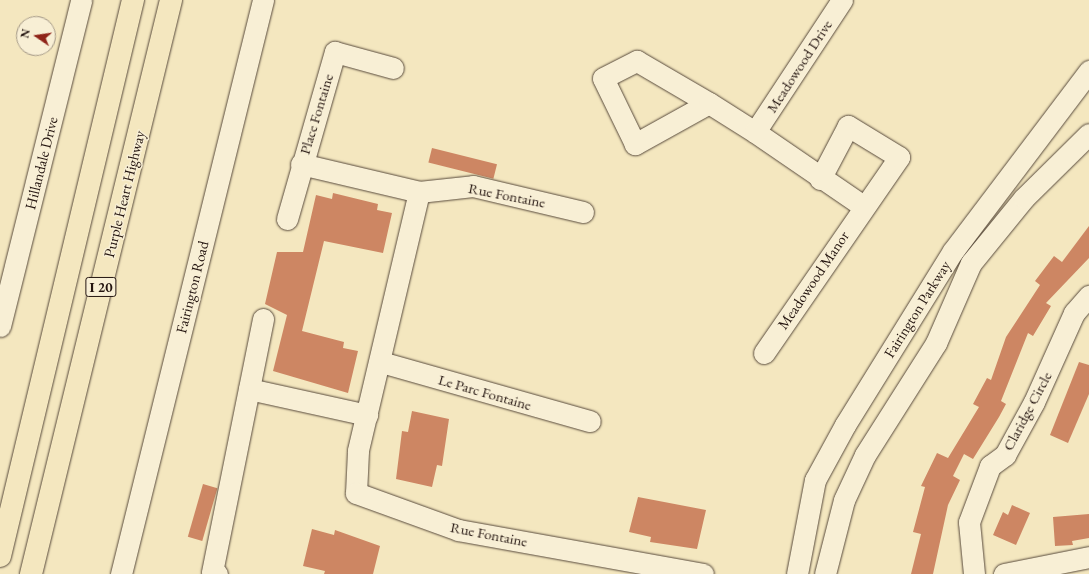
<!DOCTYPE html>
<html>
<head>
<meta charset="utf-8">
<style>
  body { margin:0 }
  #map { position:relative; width:1089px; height:574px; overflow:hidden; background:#f4e7bf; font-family:"EB Garamond",serif }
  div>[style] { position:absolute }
  .building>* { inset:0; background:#cd8663; transform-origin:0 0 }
  .roads { filter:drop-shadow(0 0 1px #584a3c) drop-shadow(0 0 1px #584a3c) }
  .minor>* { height:21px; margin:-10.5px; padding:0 10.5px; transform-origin:10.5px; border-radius:10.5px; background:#f8efd5 }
  .highway>* { height:22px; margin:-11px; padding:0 11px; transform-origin:11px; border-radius:11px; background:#f4e7bf }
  span { translate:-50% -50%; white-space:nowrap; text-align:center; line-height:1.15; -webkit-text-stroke:3px #f8efd5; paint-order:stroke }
  .shield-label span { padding:1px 3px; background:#f8efd5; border:1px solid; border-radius:3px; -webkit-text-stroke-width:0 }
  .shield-label { font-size:14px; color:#241510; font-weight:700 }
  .street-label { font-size:15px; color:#241510 }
  .north { position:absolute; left:16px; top:16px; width:40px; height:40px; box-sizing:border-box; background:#f8efd5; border:1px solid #a39886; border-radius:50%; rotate:283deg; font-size:11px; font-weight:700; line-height:16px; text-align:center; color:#241510 }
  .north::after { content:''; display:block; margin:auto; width:14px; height:18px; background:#8f2418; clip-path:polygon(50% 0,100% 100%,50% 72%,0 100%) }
</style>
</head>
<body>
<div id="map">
  <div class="building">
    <div style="left:432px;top:148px;width:67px;height:15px;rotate:14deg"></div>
    <div style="clip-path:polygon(333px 193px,378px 204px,377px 210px,392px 213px,383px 253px,324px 241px,302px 331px,344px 342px,343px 348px,358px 351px,348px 393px,273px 371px,287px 315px,265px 304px,277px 252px,303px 252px,316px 195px,332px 199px)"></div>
    <div style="clip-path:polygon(1089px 226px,1089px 258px,1046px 303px,1051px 306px,1033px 336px,1028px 333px,1001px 401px,1006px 404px,999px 417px,973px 459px,964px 454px,953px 476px,960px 480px,948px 505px,933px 574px,911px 574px,921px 534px,913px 532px,925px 487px,921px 486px,937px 453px,948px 458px,979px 407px,973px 404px,987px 378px,991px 380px,1006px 337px,1040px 285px,1035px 281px,1054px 256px,1062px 262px)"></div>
    <div style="clip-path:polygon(1079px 362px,1089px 365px,1089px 394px,1068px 443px,1050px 435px)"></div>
    <div style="clip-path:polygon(412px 411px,449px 419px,442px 466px,437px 465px,432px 487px,396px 479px,402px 431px,408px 432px)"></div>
    <div style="left:203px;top:484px;width:15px;height:55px;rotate:16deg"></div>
    <div style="clip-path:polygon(638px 497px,706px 510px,697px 549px,650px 542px,651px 537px,629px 532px)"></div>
    <div style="clip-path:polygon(1012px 505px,1030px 513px,1016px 545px,993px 535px,1003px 512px,1008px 515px)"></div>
    <div style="clip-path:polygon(1089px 514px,1089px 538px,1072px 541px,1073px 545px,1055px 546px,1053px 517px)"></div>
    <div style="clip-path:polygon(312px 529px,334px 535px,335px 530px,380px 546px,373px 574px,324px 574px,325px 571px,303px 566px)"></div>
  </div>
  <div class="roads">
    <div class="minor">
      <div style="left:709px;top:103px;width:85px;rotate:151deg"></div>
      <div style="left:635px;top:144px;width:73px;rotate:-115.9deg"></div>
      <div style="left:603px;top:78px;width:38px;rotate:-27deg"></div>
      <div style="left:637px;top:61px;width:83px;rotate:30.3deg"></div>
      <div style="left:709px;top:103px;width:54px;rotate:32.2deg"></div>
      <div style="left:755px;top:132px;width:131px;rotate:34.4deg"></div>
      <div style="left:755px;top:132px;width:158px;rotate:-56.6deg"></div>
      <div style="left:301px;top:164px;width:121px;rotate:13.3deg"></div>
      <div style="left:419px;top:192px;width:54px;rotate:-6.3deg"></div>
      <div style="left:473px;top:186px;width:113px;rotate:13.3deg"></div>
      <div style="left:419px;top:192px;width:266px;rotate:103.3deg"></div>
      <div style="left:358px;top:451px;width:42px;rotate:92.7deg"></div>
      <div style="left:356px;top:493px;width:109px;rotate:19.9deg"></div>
      <div style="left:458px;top:530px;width:249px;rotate:10.2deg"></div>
      <div style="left:287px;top:219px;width:174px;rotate:-74deg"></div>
      <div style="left:335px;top:52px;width:60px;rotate:15.4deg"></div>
      <div style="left:0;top:326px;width:336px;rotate:-76deg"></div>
      <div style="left:764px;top:353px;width:238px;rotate:-55.4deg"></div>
      <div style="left:899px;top:157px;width:60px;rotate:-148.7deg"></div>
      <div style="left:848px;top:126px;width:60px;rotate:117.8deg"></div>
      <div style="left:381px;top:362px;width:217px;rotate:15.8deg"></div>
      <div style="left:249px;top:389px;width:121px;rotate:12.4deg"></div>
      <div style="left:121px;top:574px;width:591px;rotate:-76.1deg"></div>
      <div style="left:217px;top:574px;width:5px;rotate:-158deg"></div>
      <div style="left:212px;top:572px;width:258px;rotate:-78.6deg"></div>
      <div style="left:797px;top:574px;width:96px;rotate:-79.2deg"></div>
      <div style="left:815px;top:480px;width:63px;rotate:-61.4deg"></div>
      <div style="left:845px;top:425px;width:205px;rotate:-58.2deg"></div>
      <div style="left:953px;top:251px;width:226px;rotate:-52.9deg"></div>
      <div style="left:825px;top:574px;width:76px;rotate:-75.6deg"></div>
      <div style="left:844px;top:500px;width:50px;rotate:-65deg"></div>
      <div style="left:865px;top:455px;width:133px;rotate:-57.6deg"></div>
      <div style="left:936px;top:343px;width:87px;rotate:-66.4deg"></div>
      <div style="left:971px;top:263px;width:84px;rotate:-50.8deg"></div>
      <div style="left:1024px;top:198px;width:91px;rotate:-44.6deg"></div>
      <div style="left:974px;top:574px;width:52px;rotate:-95.5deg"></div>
      <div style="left:969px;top:522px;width:60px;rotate:-69.4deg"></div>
      <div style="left:990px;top:466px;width:19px;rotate:-36deg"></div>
      <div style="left:1005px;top:455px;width:60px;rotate:-61.3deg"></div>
      <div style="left:1034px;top:402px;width:98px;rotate:-65.8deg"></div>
      <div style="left:1074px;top:313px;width:23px;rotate:-49deg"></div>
      <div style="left:1004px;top:574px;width:87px;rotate:-11.3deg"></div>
    </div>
    <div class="highway">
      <div style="left:0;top:556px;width:572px;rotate:-76.55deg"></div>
      <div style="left:31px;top:574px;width:591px;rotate:-76.29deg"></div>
    </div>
  </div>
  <div class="shield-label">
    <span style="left:101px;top:287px">I 20</span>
  </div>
  <div class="street-label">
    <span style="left:799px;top:66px;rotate:-57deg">Meadowood Drive</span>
    <span style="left:316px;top:114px;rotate:-73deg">Place Fontaine</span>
    <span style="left:41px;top:163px;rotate:-76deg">Hillandale Drive</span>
    <span style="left:124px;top:194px;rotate:-76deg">Purple Heart Highway</span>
    <span style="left:507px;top:195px;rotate:11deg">Rue Fontaine</span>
    <span style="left:813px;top:280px;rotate:-56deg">Meadowood Manor</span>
    <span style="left:192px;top:287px;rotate:-76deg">Fairington Road</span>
    <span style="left:917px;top:309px;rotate:-58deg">Fairington Parkway</span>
    <span style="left:485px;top:392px;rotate:16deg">Le Parc Fontaine</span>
    <span style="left:1027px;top:411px;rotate:-62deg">Claridge Circle</span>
    <span style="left:489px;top:534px;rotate:11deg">Rue Fontaine</span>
  </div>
  <div class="north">N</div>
</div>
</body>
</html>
